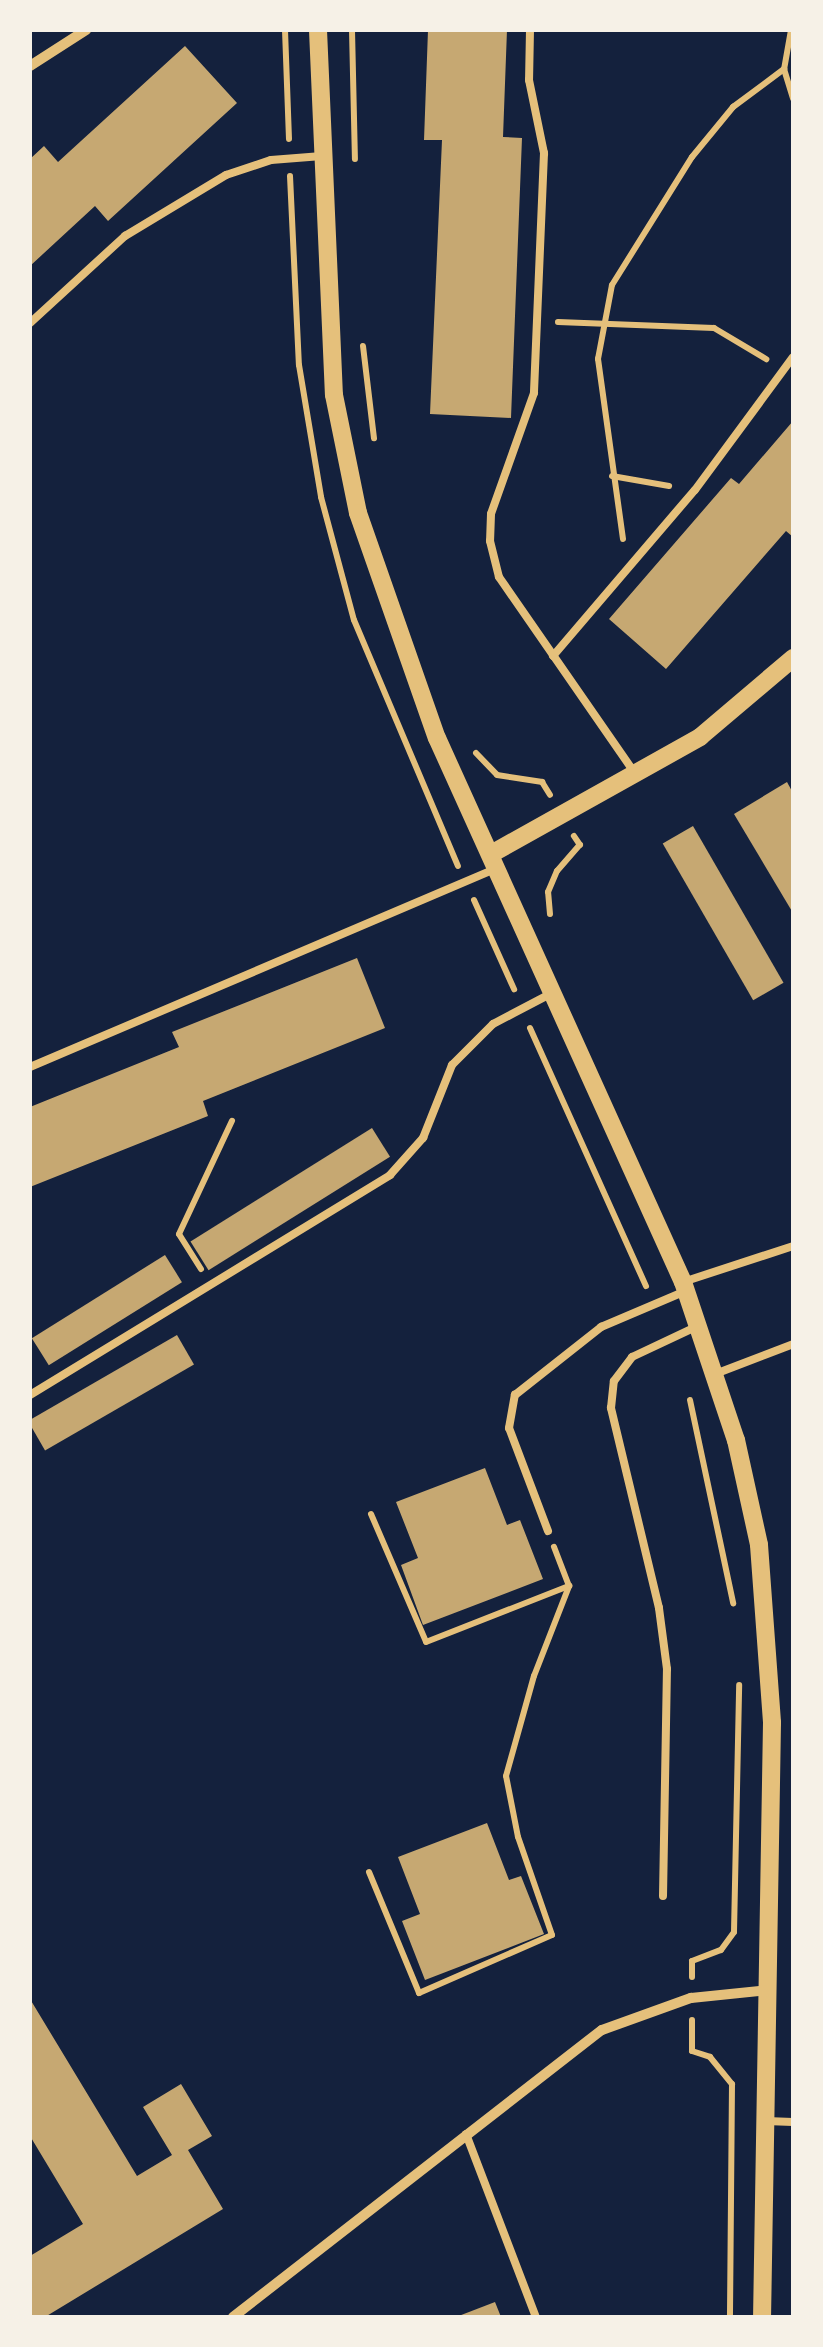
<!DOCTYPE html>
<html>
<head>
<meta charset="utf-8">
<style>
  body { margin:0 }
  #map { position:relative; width:823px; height:2347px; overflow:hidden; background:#14213d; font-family:Karla,sans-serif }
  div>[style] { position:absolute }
  .building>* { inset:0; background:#c6a872; transform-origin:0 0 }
  .path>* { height:6px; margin:-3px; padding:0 3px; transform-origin:3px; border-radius:3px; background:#e5c07b }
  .service>* { height:8px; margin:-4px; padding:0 4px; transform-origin:4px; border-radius:4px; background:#e5c07b }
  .minor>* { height:10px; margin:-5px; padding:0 5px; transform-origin:5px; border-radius:5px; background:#e5c07b }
  .tertiary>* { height:18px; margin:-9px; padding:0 9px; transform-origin:9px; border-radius:9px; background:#e5c07b }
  span { translate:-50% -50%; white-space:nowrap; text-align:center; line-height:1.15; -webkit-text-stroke:8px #f6f1e7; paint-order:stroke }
  .frame { position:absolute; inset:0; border:32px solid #f6f1e7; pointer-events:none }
</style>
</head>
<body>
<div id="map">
  <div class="building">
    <div style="clip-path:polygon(428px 30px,507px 30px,503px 137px,522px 138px,511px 418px,430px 414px,442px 140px,424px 140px)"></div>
    <div style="clip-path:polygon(185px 46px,237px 103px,108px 221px,95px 206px,30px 266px,30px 159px,44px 146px,58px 162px)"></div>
    <div style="clip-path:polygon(793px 421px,793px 537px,786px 531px,666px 669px,609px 619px,731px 478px,739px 484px)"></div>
    <div style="clip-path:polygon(787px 782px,793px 793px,793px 913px,734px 814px)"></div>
    <div style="left:693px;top:826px;width:181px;height:35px;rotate:60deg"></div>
    <div style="clip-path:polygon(357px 958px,385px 1028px,203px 1101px,208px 1116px,30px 1187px,30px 1107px,179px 1047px,172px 1032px)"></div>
    <div style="left:372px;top:1128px;width:34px;height:214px;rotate:58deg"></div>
    <div style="left:165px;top:1255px;width:32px;height:157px;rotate:58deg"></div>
    <div style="left:177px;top:1335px;width:34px;height:172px;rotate:60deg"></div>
    <div style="clip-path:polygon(485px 1468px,507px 1525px,520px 1520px,543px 1579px,423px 1625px,401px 1565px,418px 1558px,396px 1502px)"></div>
    <div style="clip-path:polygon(487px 1823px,509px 1880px,521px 1876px,544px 1934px,425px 1980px,402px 1921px,420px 1914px,398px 1857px)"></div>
    <div style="clip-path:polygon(30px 1999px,137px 2176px,172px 2155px,143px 2107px,181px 2084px,212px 2136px,188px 2150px,223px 2209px,45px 2317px,30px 2317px,30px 2256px,83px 2224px,30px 2136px)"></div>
    <div style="clip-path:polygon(495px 2302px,501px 2317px,456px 2317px)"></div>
  </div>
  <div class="path">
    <div style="left:285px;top:30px;width:109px;rotate:87.9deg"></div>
    <div style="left:352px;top:30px;width:129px;rotate:88.7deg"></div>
    <div style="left:791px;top:30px;width:40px;rotate:100deg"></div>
    <div style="left:784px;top:69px;width:31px;rotate:73deg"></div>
    <div style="left:290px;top:176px;width:189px;rotate:87.3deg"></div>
    <div style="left:299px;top:365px;width:134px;rotate:80.5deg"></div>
    <div style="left:321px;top:497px;width:127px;rotate:75deg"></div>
    <div style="left:354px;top:620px;width:267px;rotate:67.1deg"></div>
    <div style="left:558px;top:322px;width:156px;rotate:2.2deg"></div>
    <div style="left:714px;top:328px;width:61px;rotate:30.8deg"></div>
    <div style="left:363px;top:346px;width:93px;rotate:83.2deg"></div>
    <div style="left:612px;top:476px;width:58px;rotate:10deg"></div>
    <div style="left:623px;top:539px;width:182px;rotate:-97.9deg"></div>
    <div style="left:598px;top:359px;width:75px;rotate:-79.3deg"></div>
    <div style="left:612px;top:285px;width:151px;rotate:-58deg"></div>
    <div style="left:692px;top:157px;width:65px;rotate:-50.6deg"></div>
    <div style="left:733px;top:107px;width:64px;rotate:-36.7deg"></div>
    <div style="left:476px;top:753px;width:30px;rotate:46deg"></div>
    <div style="left:497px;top:775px;width:46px;rotate:8.8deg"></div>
    <div style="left:542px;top:782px;width:15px;rotate:58deg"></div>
    <div style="left:474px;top:900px;width:98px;rotate:65.8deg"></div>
    <div style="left:550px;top:914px;width:22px;rotate:-95deg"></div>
    <div style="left:548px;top:892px;width:23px;rotate:-67deg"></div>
    <div style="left:557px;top:871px;width:35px;rotate:-49deg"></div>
    <div style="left:580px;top:845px;width:11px;rotate:-124deg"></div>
    <div style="left:530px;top:1028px;width:283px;rotate:65.8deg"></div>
    <div style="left:201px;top:1269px;width:41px;rotate:-122.2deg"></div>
    <div style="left:179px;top:1234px;width:125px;rotate:-64.9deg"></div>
    <div style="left:690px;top:1400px;width:208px;rotate:78deg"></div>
    <div style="left:371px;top:1514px;width:139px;rotate:66.7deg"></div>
    <div style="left:426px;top:1642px;width:154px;rotate:-21.4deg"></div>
    <div style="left:569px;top:1586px;width:42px;rotate:-111deg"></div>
    <div style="left:369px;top:1872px;width:131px;rotate:67.5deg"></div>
    <div style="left:419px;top:1993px;width:145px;rotate:-23.6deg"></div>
    <div style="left:552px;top:1935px;width:104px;rotate:-109.1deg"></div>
    <div style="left:518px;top:1837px;width:62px;rotate:-101.1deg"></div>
    <div style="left:506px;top:1776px;width:104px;rotate:-74.4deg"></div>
    <div style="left:534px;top:1676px;width:97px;rotate:-68.7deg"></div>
    <div style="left:692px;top:1977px;width:16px;rotate:-90deg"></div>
    <div style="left:692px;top:1961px;width:31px;rotate:-21deg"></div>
    <div style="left:721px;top:1950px;width:22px;rotate:-54deg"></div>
    <div style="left:734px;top:1932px;width:247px;rotate:-88.8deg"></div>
    <div style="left:692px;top:2020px;width:31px;rotate:90deg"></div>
    <div style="left:692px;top:2051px;width:19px;rotate:18deg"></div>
    <div style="left:710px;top:2057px;width:35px;rotate:51deg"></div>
    <div style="left:732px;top:2084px;width:233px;rotate:90.5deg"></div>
  </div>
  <div class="service">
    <div style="left:530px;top:30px;width:50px;rotate:91.1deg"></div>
    <div style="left:529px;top:80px;width:75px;rotate:78.4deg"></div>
    <div style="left:544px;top:153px;width:240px;rotate:92.4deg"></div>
    <div style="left:534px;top:393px;width:128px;rotate:109.6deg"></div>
    <div style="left:491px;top:514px;width:27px;rotate:92deg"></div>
    <div style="left:490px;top:541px;width:37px;rotate:76deg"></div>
    <div style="left:499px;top:577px;width:237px;rotate:55.3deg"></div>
    <div style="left:30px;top:323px;width:129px;rotate:-42.5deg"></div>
    <div style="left:125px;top:236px;width:118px;rotate:-31.1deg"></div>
    <div style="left:226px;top:175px;width:47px;rotate:-18.4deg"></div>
    <div style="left:271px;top:160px;width:51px;rotate:-4.5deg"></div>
    <div style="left:553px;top:656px;width:218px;rotate:-49.5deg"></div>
    <div style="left:695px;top:490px;width:165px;rotate:-53.6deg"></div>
    <div style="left:30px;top:1067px;width:505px;rotate:-23.06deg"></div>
    <div style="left:683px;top:1282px;width:116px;rotate:-18.1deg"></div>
    <div style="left:715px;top:1374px;width:84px;rotate:-21deg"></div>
    <div style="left:30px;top:1395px;width:422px;rotate:-31.4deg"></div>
    <div style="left:390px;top:1175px;width:50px;rotate:-48.3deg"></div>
    <div style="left:423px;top:1138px;width:79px;rotate:-68.3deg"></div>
    <div style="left:452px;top:1065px;width:58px;rotate:-45deg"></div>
    <div style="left:493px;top:1024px;width:67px;rotate:-27.7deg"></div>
    <div style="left:548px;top:1531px;width:110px;rotate:-110.7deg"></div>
    <div style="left:509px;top:1428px;width:34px;rotate:-80deg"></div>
    <div style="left:515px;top:1395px;width:110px;rotate:-38.3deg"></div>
    <div style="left:601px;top:1327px;width:92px;rotate:-23deg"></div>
    <div style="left:663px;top:1896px;width:227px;rotate:-89deg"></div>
    <div style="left:667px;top:1669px;width:62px;rotate:-97.5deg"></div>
    <div style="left:659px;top:1608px;width:206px;rotate:-103.5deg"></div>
    <div style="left:611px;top:1408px;width:27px;rotate:-84deg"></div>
    <div style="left:614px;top:1381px;width:30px;rotate:-53deg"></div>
    <div style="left:632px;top:1357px;width:73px;rotate:-25.2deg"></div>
    <div style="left:766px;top:2121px;width:27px;rotate:2deg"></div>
    <div style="left:466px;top:2134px;width:196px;rotate:69.1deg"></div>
  </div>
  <div class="minor">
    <div style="left:30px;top:66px;width:67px;rotate:-32.7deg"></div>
    <div style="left:233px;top:2317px;width:467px;rotate:-37.9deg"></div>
    <div style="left:602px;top:2030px;width:95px;rotate:-19.8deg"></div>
    <div style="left:691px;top:1998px;width:77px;rotate:-5.9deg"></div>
  </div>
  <div class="tertiary">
    <div style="left:318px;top:30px;width:365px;rotate:87.5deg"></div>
    <div style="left:334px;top:395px;width:120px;rotate:78.5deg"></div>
    <div style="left:358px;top:513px;width:238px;rotate:70.7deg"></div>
    <div style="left:437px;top:738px;width:597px;rotate:65.67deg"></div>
    <div style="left:683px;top:1282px;width:167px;rotate:71.5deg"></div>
    <div style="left:736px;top:1440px;width:107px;rotate:77.6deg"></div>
    <div style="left:759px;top:1545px;width:178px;rotate:85.8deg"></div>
    <div style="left:772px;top:1723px;width:594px;rotate:90.96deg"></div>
    <div style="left:491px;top:854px;width:240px;rotate:-29.2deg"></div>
    <div style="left:700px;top:737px;width:122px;rotate:-40.3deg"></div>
  </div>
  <div class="frame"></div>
</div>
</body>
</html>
